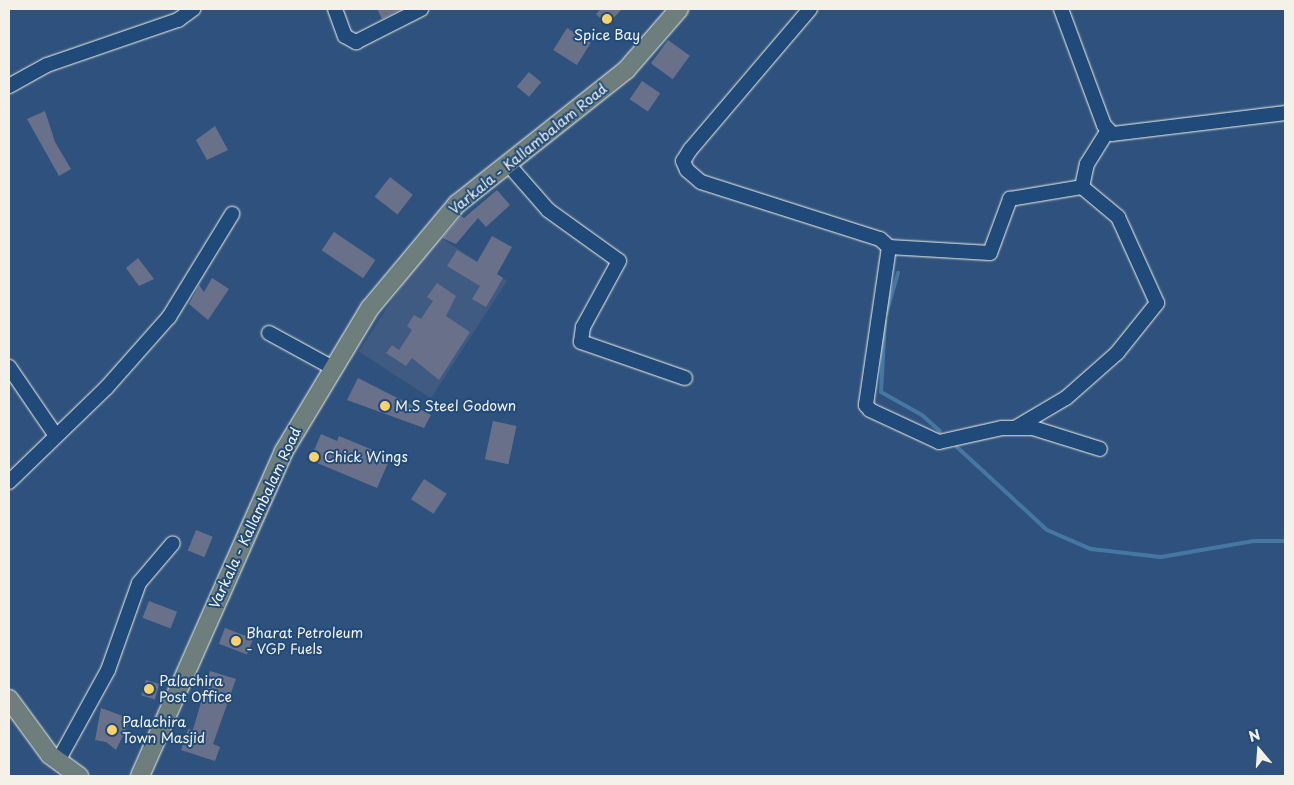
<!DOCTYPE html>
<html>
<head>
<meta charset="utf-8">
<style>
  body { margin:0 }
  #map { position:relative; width:1294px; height:785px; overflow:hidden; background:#2e527d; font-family:"Playpen Sans",sans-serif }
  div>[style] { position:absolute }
  .built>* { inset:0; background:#405b81; transform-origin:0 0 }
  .stream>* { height:4px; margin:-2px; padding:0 2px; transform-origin:2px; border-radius:2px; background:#4676a2 }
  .building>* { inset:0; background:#69718a; transform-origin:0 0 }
  .roads { filter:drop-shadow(0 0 1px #f4f1e8) drop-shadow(0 0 1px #f4f1e8) }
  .minor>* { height:14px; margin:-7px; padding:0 7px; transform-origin:7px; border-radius:7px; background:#1f4a7a }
  .major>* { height:18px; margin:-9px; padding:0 9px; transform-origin:9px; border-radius:9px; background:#6d7e7c }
  .dots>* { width:14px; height:14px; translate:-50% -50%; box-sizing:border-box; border:2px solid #1f4a7a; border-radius:50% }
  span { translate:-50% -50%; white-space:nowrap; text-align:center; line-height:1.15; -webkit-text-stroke:4px #1f4a7a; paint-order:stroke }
  .poi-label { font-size:14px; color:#f4f1e8 }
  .left { translate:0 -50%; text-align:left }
  .street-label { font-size:14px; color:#f4f1e8 }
  .frame { position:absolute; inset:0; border:10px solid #f4f1e8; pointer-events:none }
  .north { position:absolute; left:1234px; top:725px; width:50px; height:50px; -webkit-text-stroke:4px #1f4a7a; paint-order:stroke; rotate:342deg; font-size:14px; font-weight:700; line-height:20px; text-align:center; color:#f4f1e8 }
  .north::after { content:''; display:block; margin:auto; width:18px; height:22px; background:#f4f1e8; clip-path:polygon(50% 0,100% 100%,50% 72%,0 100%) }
</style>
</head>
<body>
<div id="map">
  <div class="built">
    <div style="left:435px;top:234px;width:86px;height:140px;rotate:33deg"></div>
  </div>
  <div class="stream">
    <div style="left:886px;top:314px;width:43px;rotate:-73.7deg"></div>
    <div style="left:885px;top:321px;width:71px;rotate:93.2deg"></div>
    <div style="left:881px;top:392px;width:47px;rotate:29.3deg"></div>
    <div style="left:922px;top:415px;width:24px;rotate:42deg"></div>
    <div style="left:957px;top:447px;width:122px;rotate:42.7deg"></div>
    <div style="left:1047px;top:530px;width:48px;rotate:23.4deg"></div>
    <div style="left:1091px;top:549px;width:70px;rotate:6.5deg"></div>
    <div style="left:1161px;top:557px;width:94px;rotate:-9.8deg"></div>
    <div style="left:1254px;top:541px;width:31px"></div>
  </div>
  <div class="building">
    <div style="clip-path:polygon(377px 9px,402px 9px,382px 19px)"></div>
    <div style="clip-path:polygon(601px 9px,622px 9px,607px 25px,596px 14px)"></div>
    <div style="left:567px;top:28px;width:28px;height:26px;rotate:32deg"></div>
    <div style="left:668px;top:40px;width:27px;height:29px;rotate:36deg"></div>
    <div style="left:529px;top:72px;width:16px;height:19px;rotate:40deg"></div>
    <div style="left:642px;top:81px;width:22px;height:22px;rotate:34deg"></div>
    <div style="clip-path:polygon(45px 111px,55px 142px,71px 169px,59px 176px,27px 119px)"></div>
    <div style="clip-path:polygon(215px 126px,228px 150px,207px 160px,196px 140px)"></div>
    <div style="left:390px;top:177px;width:29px;height:25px;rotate:38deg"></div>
    <div style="clip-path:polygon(497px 190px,510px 205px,486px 227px,478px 218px,456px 244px,442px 238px,461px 216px,464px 218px)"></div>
    <div style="left:334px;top:232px;width:50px;height:22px;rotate:34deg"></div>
    <div style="clip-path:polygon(492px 236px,512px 247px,497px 274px,503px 278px,486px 307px,472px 299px,480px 286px,447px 266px,457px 250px,477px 262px)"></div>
    <div style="clip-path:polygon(138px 258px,154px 279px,139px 286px,126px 268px)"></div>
    <div style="clip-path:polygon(212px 278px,229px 289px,208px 320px,189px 304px,199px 285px,204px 292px)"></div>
    <div style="clip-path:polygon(437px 283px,456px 296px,446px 316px,470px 332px,439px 380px,412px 358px,406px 366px,386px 353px,392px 345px,399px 350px,412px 330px,407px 326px,414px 315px,421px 319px,433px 301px,427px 297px)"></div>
    <div style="clip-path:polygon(358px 378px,431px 415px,424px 428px,347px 400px)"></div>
    <div style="left:493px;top:421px;width:24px;height:39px;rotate:12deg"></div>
    <div style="clip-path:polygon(321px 434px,337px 441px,339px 436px,380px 453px,378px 459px,388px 463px,377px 488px,310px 460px)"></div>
    <div style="left:424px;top:479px;width:27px;height:24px;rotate:33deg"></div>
    <div style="left:196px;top:530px;width:18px;height:22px;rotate:22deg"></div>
    <div style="left:149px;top:601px;width:30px;height:18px;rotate:21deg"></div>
    <div style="left:225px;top:628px;width:30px;height:17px;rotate:21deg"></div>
    <div style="clip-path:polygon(210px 671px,236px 679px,213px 744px,220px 747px,215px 761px,181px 750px,188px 729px,193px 730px)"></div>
    <div style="left:146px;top:680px;width:14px;height:16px;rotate:17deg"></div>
    <div style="clip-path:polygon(101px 708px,123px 716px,128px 725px,116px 750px,106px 742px,95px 740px)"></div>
  </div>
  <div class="roads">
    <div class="minor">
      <div style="left:335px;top:9px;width:29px;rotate:70deg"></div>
      <div style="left:345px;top:36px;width:13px;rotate:29deg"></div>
      <div style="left:356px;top:42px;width:73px;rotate:-26.9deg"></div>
      <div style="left:810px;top:9px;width:185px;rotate:130.4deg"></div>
      <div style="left:690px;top:150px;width:13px;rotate:122deg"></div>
      <div style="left:683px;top:161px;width:10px;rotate:66deg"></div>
      <div style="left:687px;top:170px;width:18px;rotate:41deg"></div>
      <div style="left:701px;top:182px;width:188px;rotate:17.7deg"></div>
      <div style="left:880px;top:239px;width:12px;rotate:42deg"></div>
      <div style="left:889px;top:247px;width:160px;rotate:98.3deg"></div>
      <div style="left:866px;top:405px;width:6px;rotate:51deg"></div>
      <div style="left:870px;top:410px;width:76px;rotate:24.9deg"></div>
      <div style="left:939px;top:442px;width:65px;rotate:-12.5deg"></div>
      <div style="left:1002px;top:428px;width:31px"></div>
      <div style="left:1033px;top:428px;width:70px;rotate:17.4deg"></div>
      <div style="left:1061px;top:9px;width:124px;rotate:69.7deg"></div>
      <div style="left:1104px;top:125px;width:12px;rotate:48deg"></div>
      <div style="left:1112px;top:134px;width:174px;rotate:-6.9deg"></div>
      <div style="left:9px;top:86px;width:43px;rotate:-28.9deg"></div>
      <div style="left:47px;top:65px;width:139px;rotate:-19deg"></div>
      <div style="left:178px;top:20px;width:19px;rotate:-36deg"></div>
      <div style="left:507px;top:163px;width:62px;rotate:48.9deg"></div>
      <div style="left:548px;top:210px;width:87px;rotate:35.7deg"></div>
      <div style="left:619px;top:261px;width:75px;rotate:118.6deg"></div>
      <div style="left:583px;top:327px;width:15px;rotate:98deg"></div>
      <div style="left:581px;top:342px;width:110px;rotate:19.1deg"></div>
      <div style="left:889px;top:247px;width:101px;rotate:3.4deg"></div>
      <div style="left:990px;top:253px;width:58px;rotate:-69.7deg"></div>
      <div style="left:1010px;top:199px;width:73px;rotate:-9.5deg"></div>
      <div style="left:269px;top:333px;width:71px;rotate:28.7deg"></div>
      <div style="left:9px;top:367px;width:83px;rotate:55.7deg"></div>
      <div style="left:1015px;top:428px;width:59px;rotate:-30.5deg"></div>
      <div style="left:1066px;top:398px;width:68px;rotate:-41.4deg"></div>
      <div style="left:1117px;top:353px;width:64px;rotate:-51.3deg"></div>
      <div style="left:1157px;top:303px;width:94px;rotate:-114.4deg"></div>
      <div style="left:1118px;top:217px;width:47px;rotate:-140.2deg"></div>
      <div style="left:1082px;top:187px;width:24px;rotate:-78deg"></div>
      <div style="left:1087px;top:164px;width:40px;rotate:-58deg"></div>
      <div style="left:9px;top:482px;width:136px;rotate:-44.1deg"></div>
      <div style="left:107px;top:387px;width:94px;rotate:-48.5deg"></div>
      <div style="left:169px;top:317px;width:121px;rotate:-58.5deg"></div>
      <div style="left:58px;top:761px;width:104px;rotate:-61.2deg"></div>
      <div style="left:108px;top:670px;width:92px;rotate:-70.4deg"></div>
      <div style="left:139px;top:583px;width:52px;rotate:-49.6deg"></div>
    </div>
    <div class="major">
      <div style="left:9px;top:699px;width:69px;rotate:53.8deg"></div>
      <div style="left:50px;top:755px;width:36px;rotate:36deg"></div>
      <div style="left:140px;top:776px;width:355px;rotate:-66.1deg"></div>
      <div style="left:284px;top:451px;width:167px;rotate:-59deg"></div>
      <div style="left:370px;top:308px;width:136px;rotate:-50.1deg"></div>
      <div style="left:457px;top:204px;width:216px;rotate:-38.4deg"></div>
      <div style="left:626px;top:70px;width:81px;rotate:-49deg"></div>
    </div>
  </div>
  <div class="dots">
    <div style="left:607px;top:19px;background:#ffd166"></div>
    <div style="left:385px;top:406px;background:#ffd166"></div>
    <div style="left:314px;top:457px;background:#ffd166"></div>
    <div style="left:236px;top:641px;background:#ffd166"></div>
    <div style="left:149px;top:689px;background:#ffd166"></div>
    <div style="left:112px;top:730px;background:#ffd166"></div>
  </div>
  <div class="poi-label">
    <span style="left:607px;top:35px">Spice Bay</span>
    <span class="left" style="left:395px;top:406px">M.S Steel Godown</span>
    <span class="left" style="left:324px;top:457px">Chick Wings</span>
    <span class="left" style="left:246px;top:641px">Bharat Petroleum<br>- VGP Fuels</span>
    <span class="left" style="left:159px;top:689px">Palachira<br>Post Office</span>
    <span class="left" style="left:122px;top:730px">Palachira<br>Town Masjid</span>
  </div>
  <div class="street-label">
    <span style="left:528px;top:149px;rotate:-39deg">Varkala - Kallambalam Road</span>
    <span style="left:255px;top:518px;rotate:-65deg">Varkala - Kallambalam Road</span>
  </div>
  <div class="frame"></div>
  <div class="north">N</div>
</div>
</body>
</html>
